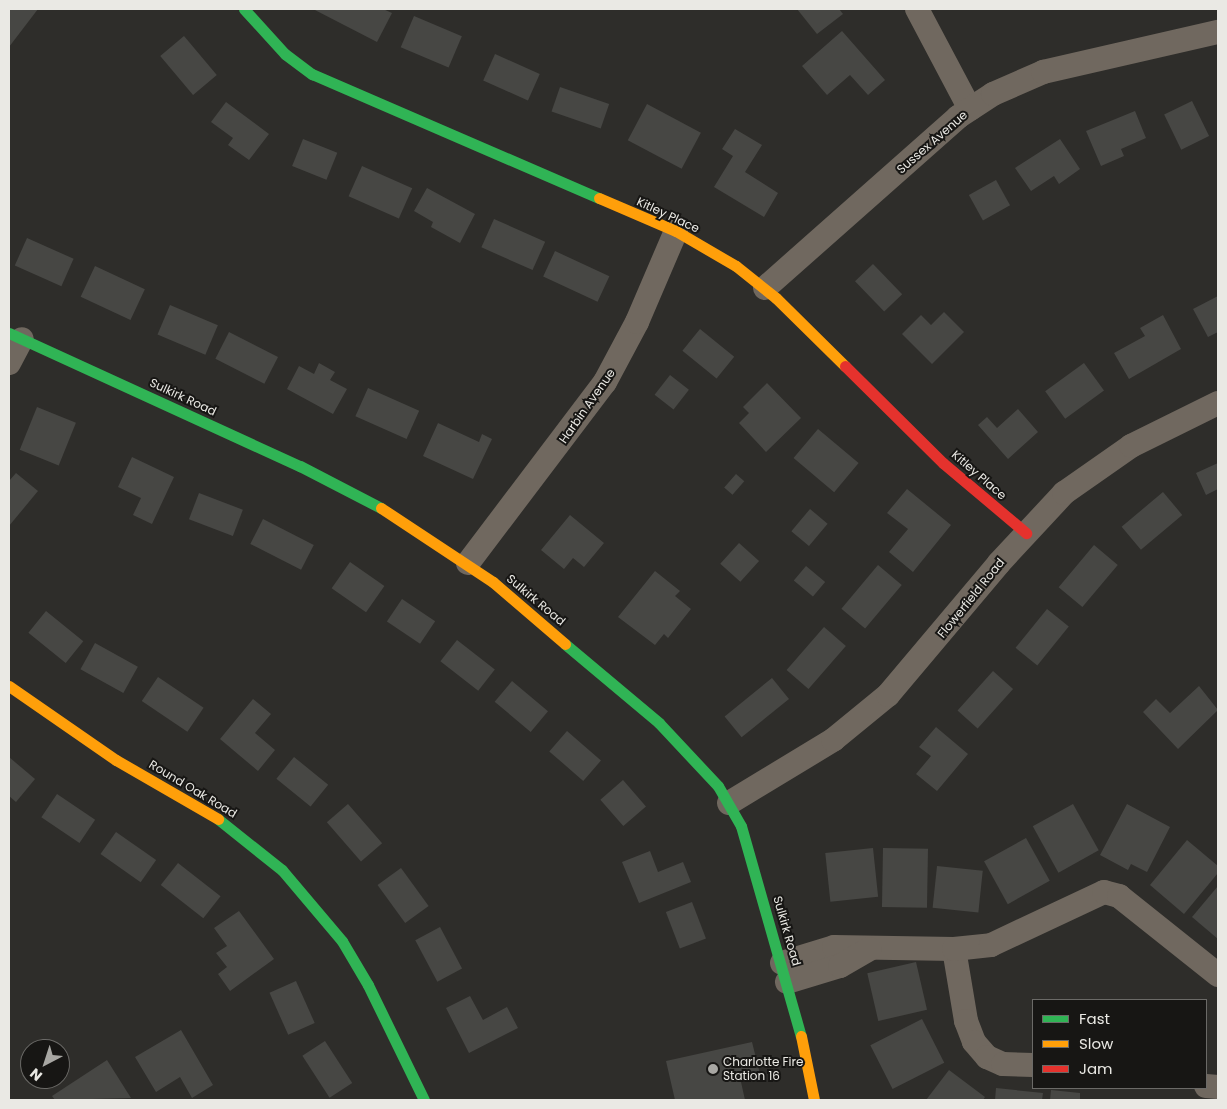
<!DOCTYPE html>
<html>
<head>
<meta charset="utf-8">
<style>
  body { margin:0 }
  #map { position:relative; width:1227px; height:1109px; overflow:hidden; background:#2e2d2a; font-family:Poppins,sans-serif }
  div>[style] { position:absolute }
  .building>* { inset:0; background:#474744; transform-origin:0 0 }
  .street>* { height:24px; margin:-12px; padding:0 12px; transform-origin:12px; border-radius:12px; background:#70685f }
  .fast>* { height:11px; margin:-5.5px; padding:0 5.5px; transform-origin:5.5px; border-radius:5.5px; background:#30b455 }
  .slow>* { height:11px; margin:-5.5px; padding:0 5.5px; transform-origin:5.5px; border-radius:5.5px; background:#ff9f0a }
  .jam>* { height:11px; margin:-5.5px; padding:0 5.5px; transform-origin:5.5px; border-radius:5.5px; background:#e5322d }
  .dots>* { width:14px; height:14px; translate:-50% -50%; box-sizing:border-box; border:2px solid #171614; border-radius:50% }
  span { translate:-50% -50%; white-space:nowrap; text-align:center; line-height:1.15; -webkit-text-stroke:4px #171614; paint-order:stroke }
  .street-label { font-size:12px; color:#eae9e4 }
  .poi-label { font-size:12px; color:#eae9e4 }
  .left { translate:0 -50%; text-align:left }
  .frame { position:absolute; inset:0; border:10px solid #eae9e4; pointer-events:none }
  .legend { position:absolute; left:1032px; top:999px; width:175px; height:90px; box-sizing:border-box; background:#171614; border:1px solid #6b6a67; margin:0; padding:6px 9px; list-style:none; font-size:15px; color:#eae9e4 }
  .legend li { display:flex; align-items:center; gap:10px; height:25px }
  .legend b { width:25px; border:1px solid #6b6a67 }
  .north { position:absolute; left:20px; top:1039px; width:50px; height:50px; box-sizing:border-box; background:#171614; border:1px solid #6b6a67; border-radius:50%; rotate:220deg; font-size:14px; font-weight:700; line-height:20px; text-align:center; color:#eae9e4 }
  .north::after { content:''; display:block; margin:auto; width:18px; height:22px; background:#a8a7a3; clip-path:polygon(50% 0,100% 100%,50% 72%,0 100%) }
</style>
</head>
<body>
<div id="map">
  <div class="building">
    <div style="clip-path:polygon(9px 9px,38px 9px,9px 47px)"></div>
    <div style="clip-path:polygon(313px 9px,383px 9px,392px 13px,377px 42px)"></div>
    <div style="clip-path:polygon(797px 9px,839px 9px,843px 14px,817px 34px)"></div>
    <div style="left:414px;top:16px;width:52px;height:34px;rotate:23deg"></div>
    <div style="clip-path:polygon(842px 31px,885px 80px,868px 95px,850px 75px,827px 95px,802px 66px)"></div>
    <div style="left:184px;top:36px;width:51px;height:31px;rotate:50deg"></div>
    <div style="left:495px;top:54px;width:49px;height:29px;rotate:24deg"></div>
    <div style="left:560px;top:87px;width:52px;height:26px;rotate:19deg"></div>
    <div style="left:1192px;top:101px;width:39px;height:31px;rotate:64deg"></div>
    <div style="clip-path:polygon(226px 102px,269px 134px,249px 160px,228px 145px,233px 138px,211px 122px)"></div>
    <div style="left:647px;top:104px;width:61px;height:41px;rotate:28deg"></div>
    <div style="clip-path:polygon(1135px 111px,1146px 138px,1121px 149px,1124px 156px,1101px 166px,1086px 131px)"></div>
    <div style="clip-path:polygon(735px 129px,762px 145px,745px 172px,778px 193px,764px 217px,714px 187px,733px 156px,722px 149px)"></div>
    <div style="left:303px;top:139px;width:37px;height:29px;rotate:22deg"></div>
    <div style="clip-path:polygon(1060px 139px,1080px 169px,1059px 184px,1054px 176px,1031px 191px,1015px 168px)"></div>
    <div style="left:362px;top:166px;width:55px;height:33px;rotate:24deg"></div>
    <div style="left:996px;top:180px;width:29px;height:31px;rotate:61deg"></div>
    <div style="clip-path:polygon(427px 188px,475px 214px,460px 243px,431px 227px,433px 222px,414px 211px)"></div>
    <div style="left:494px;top:219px;width:56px;height:31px;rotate:24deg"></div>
    <div style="left:27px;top:238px;width:51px;height:30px;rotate:24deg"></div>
    <div style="left:555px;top:251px;width:60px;height:28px;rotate:25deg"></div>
    <div style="left:873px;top:264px;width:42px;height:25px;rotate:46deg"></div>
    <div style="left:95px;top:266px;width:55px;height:34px;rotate:25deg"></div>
    <div style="clip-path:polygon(1218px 296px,1218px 332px,1208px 337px,1193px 309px)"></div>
    <div style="left:170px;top:305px;width:52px;height:32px;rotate:23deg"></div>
    <div style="clip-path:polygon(944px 312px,964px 332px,932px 364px,902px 334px,921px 315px,931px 325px)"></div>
    <div style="clip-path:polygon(1163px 315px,1181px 349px,1129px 379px,1114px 353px,1145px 336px,1140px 328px)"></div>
    <div style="left:700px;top:329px;width:44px;height:28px;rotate:39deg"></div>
    <div style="left:229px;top:332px;width:55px;height:30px;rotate:27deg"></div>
    <div style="clip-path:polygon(319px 363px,335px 372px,330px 380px,347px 389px,333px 414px,287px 389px,299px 366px,314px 374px)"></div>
    <div style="left:1084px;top:363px;width:34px;height:48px;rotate:54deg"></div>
    <div style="left:670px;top:375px;width:24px;height:25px;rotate:38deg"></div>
    <div style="clip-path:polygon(767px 383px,801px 418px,766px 452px,739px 423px,749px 413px,743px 407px)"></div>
    <div style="left:368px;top:388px;width:56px;height:31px;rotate:24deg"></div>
    <div style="left:37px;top:407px;width:42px;height:46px;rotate:22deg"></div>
    <div style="clip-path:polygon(1018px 409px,1038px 432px,1008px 459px,978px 425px,987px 417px,997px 428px)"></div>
    <div style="clip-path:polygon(438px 423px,479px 442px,482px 434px,492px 439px,473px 479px,423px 456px)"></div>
    <div style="left:818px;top:429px;width:53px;height:38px;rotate:40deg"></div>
    <div style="clip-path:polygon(132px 457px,174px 477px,152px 524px,133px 515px,141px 498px,118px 487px)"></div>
    <div style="clip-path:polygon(1218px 463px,1218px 489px,1206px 495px,1196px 473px)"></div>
    <div style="clip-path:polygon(16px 473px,38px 491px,9px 526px,9px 481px)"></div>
    <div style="left:736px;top:474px;width:11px;height:18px;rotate:41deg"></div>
    <div style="clip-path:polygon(907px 489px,951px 525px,913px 572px,889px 552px,908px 529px,887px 513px)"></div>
    <div style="left:1163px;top:492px;width:30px;height:54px;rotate:50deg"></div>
    <div style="left:199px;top:493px;width:47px;height:28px;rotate:21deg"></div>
    <div style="left:810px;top:509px;width:23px;height:29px;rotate:40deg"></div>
    <div style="clip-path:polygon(570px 515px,604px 543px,584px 567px,573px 558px,564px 569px,541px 550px)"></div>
    <div style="left:263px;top:519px;width:57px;height:28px;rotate:27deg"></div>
    <div style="left:739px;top:543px;width:27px;height:28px;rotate:42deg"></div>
    <div style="left:1094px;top:545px;width:31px;height:55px;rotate:40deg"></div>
    <div style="left:350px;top:562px;width:42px;height:32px;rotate:35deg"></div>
    <div style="left:878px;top:565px;width:31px;height:57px;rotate:40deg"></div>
    <div style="left:806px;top:566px;width:25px;height:19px;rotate:40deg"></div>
    <div style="clip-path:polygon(655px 571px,680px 591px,675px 596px,691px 609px,668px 638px,664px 634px,655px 645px,618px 617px)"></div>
    <div style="left:402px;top:599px;width:40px;height:27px;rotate:34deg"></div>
    <div style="left:1047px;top:609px;width:28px;height:50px;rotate:39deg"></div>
    <div style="left:46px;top:611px;width:48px;height:28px;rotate:39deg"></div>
    <div style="left:824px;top:627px;width:29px;height:57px;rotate:41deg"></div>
    <div style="left:457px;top:640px;width:48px;height:27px;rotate:38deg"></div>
    <div style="left:95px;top:643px;width:49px;height:30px;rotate:29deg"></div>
    <div style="left:993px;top:671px;width:27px;height:53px;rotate:42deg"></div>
    <div style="left:158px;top:677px;width:55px;height:29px;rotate:34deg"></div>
    <div style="left:772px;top:678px;width:27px;height:61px;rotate:51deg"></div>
    <div style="left:512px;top:681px;width:47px;height:27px;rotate:40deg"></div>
    <div style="clip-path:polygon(1199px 686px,1218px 710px,1178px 749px,1143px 712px,1156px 699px,1170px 713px)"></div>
    <div style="clip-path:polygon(253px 699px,271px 714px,255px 733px,275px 750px,258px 771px,220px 739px)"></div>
    <div style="clip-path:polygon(936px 727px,968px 754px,937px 791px,916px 774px,931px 756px,919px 747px)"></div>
    <div style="left:567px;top:731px;width:45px;height:27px;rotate:41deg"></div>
    <div style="clip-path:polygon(9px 757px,35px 779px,16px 802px,9px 796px)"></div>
    <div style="left:294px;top:757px;width:44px;height:28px;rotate:39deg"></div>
    <div style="left:623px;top:780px;width:35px;height:30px;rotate:49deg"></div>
    <div style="left:57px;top:794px;width:46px;height:28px;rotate:34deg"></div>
    <div style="left:348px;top:804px;width:52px;height:28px;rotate:49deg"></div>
    <div style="left:1073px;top:804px;width:53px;height:46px;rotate:61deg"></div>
    <div style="clip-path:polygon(1127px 804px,1170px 827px,1147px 872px,1131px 864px,1128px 870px,1100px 855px)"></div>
    <div style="left:116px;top:832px;width:49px;height:27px;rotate:35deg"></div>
    <div style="left:1026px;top:838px;width:49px;height:48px;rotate:61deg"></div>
    <div style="clip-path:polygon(1187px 840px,1218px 866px,1218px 873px,1184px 914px,1150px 885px)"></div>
    <div style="left:873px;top:848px;width:49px;height:48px;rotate:84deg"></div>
    <div style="left:883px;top:848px;width:45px;height:59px;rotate:1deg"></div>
    <div style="clip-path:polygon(650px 851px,658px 872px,683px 862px,691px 882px,639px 903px,622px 862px)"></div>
    <div style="left:178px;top:863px;width:54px;height:28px;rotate:38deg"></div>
    <div style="left:937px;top:866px;width:46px;height:42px;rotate:6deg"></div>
    <div style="left:401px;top:868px;width:47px;height:29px;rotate:54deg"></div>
    <div style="clip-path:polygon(1218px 886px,1218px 939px,1192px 917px)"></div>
    <div style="left:692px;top:902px;width:39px;height:28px;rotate:69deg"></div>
    <div style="clip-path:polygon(239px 911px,274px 959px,230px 991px,218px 974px,227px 967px,216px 953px,227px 946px,214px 928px)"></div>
    <div style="left:440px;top:927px;width:47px;height:28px;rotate:62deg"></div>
    <div style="left:916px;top:962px;width:49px;height:50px;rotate:77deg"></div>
    <div style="left:296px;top:981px;width:46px;height:29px;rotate:66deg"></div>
    <div style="clip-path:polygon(470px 996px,483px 1020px,507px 1007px,518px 1028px,469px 1053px,446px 1008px)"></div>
    <div style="left:922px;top:1019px;width:49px;height:58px;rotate:63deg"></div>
    <div style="clip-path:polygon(181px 1030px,213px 1085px,192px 1098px,180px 1077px,156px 1092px,135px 1057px)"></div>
    <div style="left:325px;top:1041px;width:50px;height:27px;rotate:57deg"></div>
    <div style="clip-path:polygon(752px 1042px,761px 1078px,741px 1082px,745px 1100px,675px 1100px,666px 1061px)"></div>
    <div style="clip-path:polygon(107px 1060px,131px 1098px,55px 1100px,52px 1096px)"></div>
    <div style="clip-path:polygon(949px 1070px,985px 1097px,983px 1100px,926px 1100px)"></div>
    <div style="clip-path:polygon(996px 1088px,1043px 1093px,1042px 1100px,995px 1100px)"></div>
    <div style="clip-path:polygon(1051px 1090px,1080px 1093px,1080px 1100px,1050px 1100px)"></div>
  </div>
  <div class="street">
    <div style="left:917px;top:9px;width:113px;rotate:62.1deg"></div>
    <div style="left:765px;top:288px;width:258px;rotate:-41.5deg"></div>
    <div style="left:958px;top:117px;width:42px;rotate:-33.3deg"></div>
    <div style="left:993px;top:94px;width:55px;rotate:-23.7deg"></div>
    <div style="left:1043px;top:72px;width:180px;rotate:-12.9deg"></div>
    <div style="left:9px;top:363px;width:27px;rotate:-62deg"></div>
    <div style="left:468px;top:563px;width:227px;rotate:-52.9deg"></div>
    <div style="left:605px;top:382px;width:68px;rotate:-61.9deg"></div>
    <div style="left:637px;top:322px;width:99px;rotate:-66.8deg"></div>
    <div style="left:729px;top:803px;width:122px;rotate:-31.2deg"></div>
    <div style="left:833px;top:740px;width:71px;rotate:-39.3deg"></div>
    <div style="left:888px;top:695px;width:172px;rotate:-49.9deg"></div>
    <div style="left:999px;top:563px;width:96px;rotate:-47.1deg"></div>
    <div style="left:1064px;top:493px;width:82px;rotate:-35deg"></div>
    <div style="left:1131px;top:446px;width:97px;rotate:-26.3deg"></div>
    <div style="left:954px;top:949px;width:73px;rotate:80.5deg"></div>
    <div style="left:966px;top:1021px;width:22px;rotate:69deg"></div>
    <div style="left:974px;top:1042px;width:20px;rotate:49deg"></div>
    <div style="left:987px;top:1057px;width:17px;rotate:24deg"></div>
    <div style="left:1003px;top:1064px;width:30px;rotate:2deg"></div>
    <div style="left:782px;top:963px;width:54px;rotate:-17.1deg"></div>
    <div style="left:834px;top:947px;width:120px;rotate:1deg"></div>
    <div style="left:954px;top:949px;width:37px;rotate:-6deg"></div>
    <div style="left:991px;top:945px;width:125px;rotate:-25.1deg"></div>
    <div style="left:1104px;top:892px;width:16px;rotate:15deg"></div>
    <div style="left:1119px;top:896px;width:127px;rotate:38.6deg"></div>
    <div style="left:787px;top:982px;width:55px;rotate:-16.8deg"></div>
    <div style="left:840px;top:966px;width:34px;rotate:-30deg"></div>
    <div style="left:1206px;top:1086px;width:12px;rotate:5deg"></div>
  </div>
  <div class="fast">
    <div style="left:244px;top:9px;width:61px;rotate:47.7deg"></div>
    <div style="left:285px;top:54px;width:34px;rotate:37deg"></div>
    <div style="left:312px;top:74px;width:313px;rotate:23.4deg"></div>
    <div style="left:9px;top:333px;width:320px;rotate:24.6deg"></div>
    <div style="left:300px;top:466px;width:91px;rotate:27.4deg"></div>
    <div style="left:565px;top:644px;width:123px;rotate:40deg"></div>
    <div style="left:659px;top:723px;width:86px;rotate:46.9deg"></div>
    <div style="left:718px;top:786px;width:46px;rotate:60.1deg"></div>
    <div style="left:741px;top:826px;width:218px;rotate:74.1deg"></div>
    <div style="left:218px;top:819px;width:82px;rotate:38.6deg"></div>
    <div style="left:282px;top:870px;width:93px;rotate:49.8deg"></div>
    <div style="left:342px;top:941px;width:51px;rotate:59.4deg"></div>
    <div style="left:368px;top:985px;width:128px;rotate:64deg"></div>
  </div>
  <div class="slow">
    <div style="left:599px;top:198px;width:84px;rotate:23.2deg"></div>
    <div style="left:676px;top:231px;width:69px;rotate:30.3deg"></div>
    <div style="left:736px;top:266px;width:51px;rotate:38.7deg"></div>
    <div style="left:776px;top:298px;width:97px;rotate:44.6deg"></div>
    <div style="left:381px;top:508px;width:134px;rotate:33.5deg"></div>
    <div style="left:493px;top:582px;width:95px;rotate:40.7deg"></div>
    <div style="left:9px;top:686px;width:130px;rotate:34.7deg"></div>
    <div style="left:116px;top:760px;width:118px;rotate:30deg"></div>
    <div style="left:801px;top:1036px;width:65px;rotate:78.5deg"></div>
  </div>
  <div class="jam">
    <div style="left:845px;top:366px;width:138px;rotate:44.7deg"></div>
    <div style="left:943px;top:463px;width:109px;rotate:40.1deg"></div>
  </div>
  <div class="dots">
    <div style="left:713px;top:1069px;background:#a8a7a3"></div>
  </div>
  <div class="street-label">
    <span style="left:932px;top:142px;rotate:-41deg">Sussex Avenue</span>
    <span style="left:668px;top:215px;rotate:25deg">Kitley Place</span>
    <span style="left:183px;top:397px;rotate:25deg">Sulkirk Road</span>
    <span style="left:587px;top:406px;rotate:-55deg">Harbin Avenue</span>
    <span style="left:979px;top:475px;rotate:41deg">Kitley Place</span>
    <span style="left:971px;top:598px;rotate:-51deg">Flowerfield Road</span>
    <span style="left:536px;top:600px;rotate:40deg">Sulkirk Road</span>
    <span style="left:193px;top:789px;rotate:31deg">Round Oak Road</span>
    <span style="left:787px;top:931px;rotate:74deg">Sulkirk Road</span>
  </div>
  <div class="poi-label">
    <span class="left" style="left:723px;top:1069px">Charlotte Fire<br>Station 16</span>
  </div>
  <div class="frame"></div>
  <ul class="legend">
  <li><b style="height:6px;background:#30b455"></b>Fast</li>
  <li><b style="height:6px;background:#ff9f0a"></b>Slow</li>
  <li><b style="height:6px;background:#e5322d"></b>Jam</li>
  </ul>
  <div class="north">N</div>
</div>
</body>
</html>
